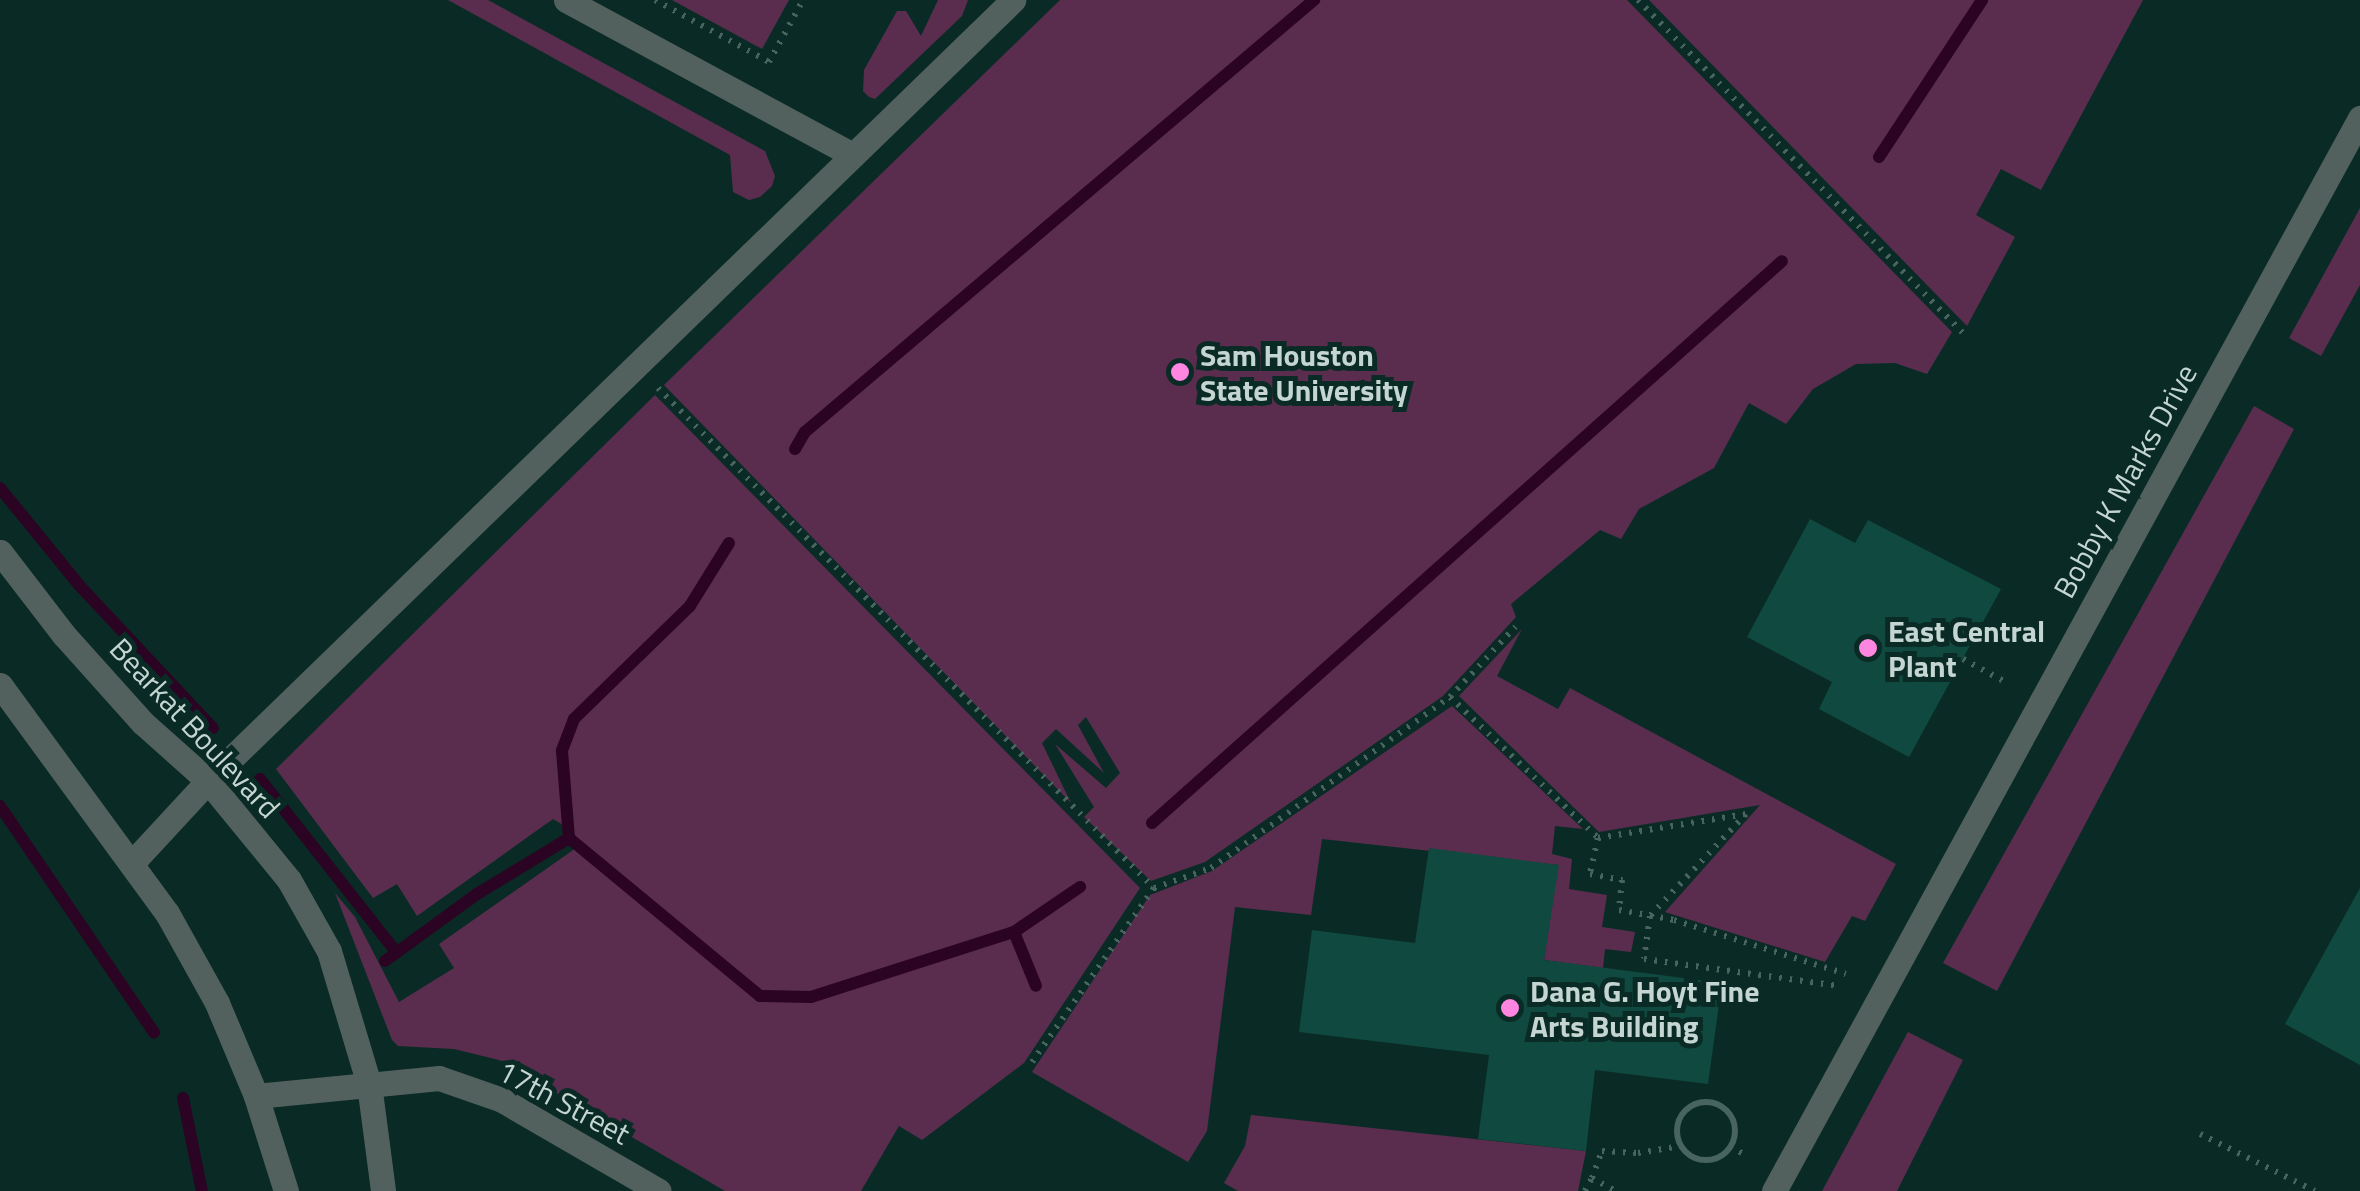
<!DOCTYPE html>
<html>
<head>
<meta charset="utf-8">
<style>
  body { margin:0 }
  #map { position:relative; width:2360px; height:1191px; overflow:hidden; background:#0a2b25; font-family:"Titillium Web",sans-serif }
  div>[style] { position:absolute }
  .green>* { inset:0; background:#5a2d4e }
  .stream>* { height:12px; margin:-6px; padding:0 6px; transform-origin:6px; border-radius:6px; background:#2b0323 }
  .building>* { inset:0; background:#0f493f }
  .path>* { height:6px; margin-top:-3px; transform-origin:0; background:repeating-linear-gradient(90deg,#48645f 0 2.5px,transparent 0 10.5px) }
  .path>.ring { margin:-3px; padding:0; box-sizing:content-box; background:none; border:6px solid #48645f; border-radius:50% }
  .service>* { height:25px; margin:-12.5px; padding:0 12.5px; transform-origin:12.5px; border-radius:12.5px; background:#53615e }
  .minor>* { height:25px; margin:-12.5px; padding:0 12.5px; transform-origin:12.5px; border-radius:12.5px; background:#53615e }
  .tertiary>* { height:25px; margin:-12.5px; padding:0 12.5px; transform-origin:12.5px; border-radius:12.5px; background:#53615e }
  .dots>* { width:28px; height:28px; translate:-50% -50%; box-sizing:border-box; border:5px solid #0a2b25; border-radius:50% }
  span { translate:-50% -50%; white-space:nowrap; text-align:center; line-height:1.15; -webkit-text-stroke:10px #0a2b25; paint-order:stroke }
  .poi-label { font-size:30px; color:#c5d6d2; font-weight:700 }
  .left { translate:0 -50%; text-align:left }
  .street-label { font-size:30px; color:#c5d6d2 }
</style>
</head>
<body>
<div id="map">
  <div class="green">
    <div style="clip-path:polygon(448px 0,488px 0,765px 151px,775px 176px,772px 186px,760px 197px,749px 200px,733px 192px,730px 155px)"></div>
    <div style="clip-path:polygon(672px 0,789px 0,762px 49px)"></div>
    <div style="clip-path:polygon(938px 0,968px 0,962px 16px,875px 99px,869px 97px,863px 91px,864px 70px,897px 11px,906px 11px,921px 36px)"></div>
    <div style="clip-path:polygon(1060px 0,1627px 0,1952px 332px,1927px 374px,1895px 363px,1856px 364px,1813px 389px,1786px 424px,1749px 403px,1714px 468px,1639px 509px,1621px 539px,1600px 530px,1511px 604px,1516px 617px,1443px 696px,1205px 862px,1151px 881px,1084px 817px,1094px 807px,1055px 744px,1106px 788px,1120px 773px,1086px 717px,1078px 725px,1104px 773px,1056px 729px,1042px 743px,1071px 803px,664px 385px)"></div>
    <div style="clip-path:polygon(1649px 0,2143px 0,2041px 190px,2001px 169px,1976px 215px,2015px 237px,1967px 326px)"></div>
    <div style="clip-path:polygon(2360px 208px,2360px 285px,2321px 356px,2289px 338px)"></div>
    <div style="clip-path:polygon(655px 395px,1140px 888px,1024px 1063px,922px 1140px,899px 1126px,861px 1191px,725px 1191px,499px 1060px,454px 1049px,398px 1046px,392px 1040px,335px 893px,355px 917px,399px 1002px,454px 968px,439px 944px,576px 848px,570px 829px,553px 819px,417px 916px,397px 884px,373px 898px,276px 769px)"></div>
    <div style="clip-path:polygon(2254px 406px,2294px 429px,1997px 991px,1943px 963px)"></div>
    <div style="clip-path:polygon(1522px 629px,1497px 676px,1558px 709px,1570px 688px,1896px 864px,1865px 921px,1852px 916px,1825px 962px,1665px 912px,1760px 805px,1599px 832px,1459px 696px)"></div>
    <div style="clip-path:polygon(1452px 706px,1583px 829px,1555px 826px,1552px 854px,1572px 859px,1569px 889px,1607px 895px,1602px 927px,1635px 932px,1631px 952px,1605px 949px,1603px 968px,1544px 960px,1558px 865px,1322px 839px,1311px 915px,1235px 907px,1207px 1131px,1188px 1162px,1032px 1072px,1150px 895px,1212px 871px)"></div>
    <div style="clip-path:polygon(1908px 1032px,1963px 1060px,1897px 1191px,1822px 1191px)"></div>
    <div style="clip-path:polygon(1251px 1115px,1586px 1151px,1578px 1191px,1238px 1191px,1224px 1183px,1245px 1146px)"></div>
  </div>
  <div class="stream">
    <div style="left:1879px;top:157px;width:188px;rotate:-56.7deg"></div>
    <div style="left:795px;top:449px;width:20px;rotate:-60deg"></div>
    <div style="left:805px;top:432px;width:668px;rotate:-40.32deg"></div>
    <div style="left:0;top:488px;width:125px;rotate:50.8deg"></div>
    <div style="left:79px;top:585px;width:196px;rotate:46.9deg"></div>
    <div style="left:729px;top:543px;width:74px;rotate:121.8deg"></div>
    <div style="left:690px;top:606px;width:162px;rotate:135.8deg"></div>
    <div style="left:574px;top:719px;width:34px;rotate:111deg"></div>
    <div style="left:562px;top:751px;width:87px;rotate:85.4deg"></div>
    <div style="left:569px;top:838px;width:248px;rotate:39.6deg"></div>
    <div style="left:760px;top:996px;width:51px;rotate:1.1deg"></div>
    <div style="left:811px;top:997px;width:213px;rotate:-17.8deg"></div>
    <div style="left:1014px;top:932px;width:80px;rotate:-34.3deg"></div>
    <div style="left:260px;top:779px;width:220px;rotate:51.8deg"></div>
    <div style="left:0;top:806px;width:274px;rotate:55.8deg"></div>
    <div style="left:1152px;top:823px;width:844px;rotate:-41.73deg"></div>
    <div style="left:1014px;top:932px;width:58px;rotate:67.8deg"></div>
    <div style="left:385px;top:961px;width:114px;rotate:-36.1deg"></div>
    <div style="left:477px;top:894px;width:108px;rotate:-31.3deg"></div>
    <div style="left:183px;top:1098px;width:95px;rotate:78.5deg"></div>
  </div>
  <div class="building">
    <div style="clip-path:polygon(1810px 519px,1855px 543px,1868px 520px,2001px 589px,1909px 757px,1819px 709px,1832px 682px,1747px 637px)"></div>
    <div style="clip-path:polygon(1429px 848px,1559px 865px,1544px 960px,1722px 983px,1708px 1084px,1595px 1070px,1586px 1151px,1478px 1139px,1489px 1055px,1299px 1032px,1312px 930px,1415px 943px)"></div>
    <div style="clip-path:polygon(2360px 888px,2360px 1065px,2285px 1024px)"></div>
  </div>
  <div class="path">
    <div style="left:655px;top:0;width:130px;rotate:28.5deg"></div>
    <div style="left:769px;top:62px;width:71px;rotate:-61.3deg"></div>
    <div style="left:1638px;top:0;width:465px;rotate:45.7deg"></div>
    <div style="left:658px;top:388px;width:704px;rotate:45.23deg"></div>
    <div style="left:1963px;top:659px;width:50px;rotate:28.6deg"></div>
    <div style="left:1450px;top:697px;width:204px;rotate:43.6deg"></div>
    <div style="left:1598px;top:838px;width:37px;rotate:103deg"></div>
    <div style="left:1590px;top:874px;width:33px;rotate:11deg"></div>
    <div style="left:1622px;top:880px;width:30px;rotate:96deg"></div>
    <div style="left:1619px;top:910px;width:56px;rotate:10.3deg"></div>
    <div style="left:1674px;top:920px;width:180px;rotate:17.4deg"></div>
    <div style="left:1598px;top:838px;width:150px;rotate:-9.2deg"></div>
    <div style="left:1746px;top:814px;width:140px;rotate:133.3deg"></div>
    <div style="left:1650px;top:916px;width:43px;rotate:97.9deg"></div>
    <div style="left:1644px;top:959px;width:197px;rotate:7.9deg"></div>
    <div style="left:1032px;top:1062px;width:213px;rotate:-55deg"></div>
    <div style="left:1154px;top:888px;width:60px;rotate:-19.3deg"></div>
    <div style="left:1211px;top:868px;width:294px;rotate:-35.6deg"></div>
    <div style="left:1450px;top:697px;width:96px;rotate:-47.1deg"></div>
    <div class="ring" style="left:1677px;top:1102px;width:52px;height:52px"></div>
    <div style="left:2200px;top:1134px;width:128px;rotate:26.4deg"></div>
    <div style="left:1730px;top:1147px;width:18px;rotate:27deg"></div>
    <div style="left:1592px;top:1178px;width:29px;rotate:-70deg"></div>
    <div style="left:1602px;top:1151px;width:36px;rotate:3deg"></div>
    <div style="left:1638px;top:1153px;width:44px;rotate:-9.2deg"></div>
    <div style="left:1585px;top:1191px;width:15px;rotate:-62deg"></div>
    <div style="left:1592px;top:1178px;width:26px;rotate:29deg"></div>
  </div>
  <div class="service">
    <div style="left:566px;top:0;width:326px;rotate:28.4deg"></div>
    <div style="left:132px;top:863px;width:112px;rotate:-47.2deg"></div>
    <div style="left:208px;top:781px;width:1122px;rotate:-44.13deg"></div>
  </div>
  <div class="minor">
    <div style="left:256px;top:1096px;width:184px;rotate:-5.6deg"></div>
    <div style="left:439px;top:1078px;width:67px;rotate:19.2deg"></div>
    <div style="left:502px;top:1100px;width:181px;rotate:30.1deg"></div>
    <div style="left:1774px;top:1191px;width:1223px;rotate:-61.36deg"></div>
  </div>
  <div class="tertiary">
    <div style="left:0;top:552px;width:105px;rotate:52.4deg"></div>
    <div style="left:64px;top:635px;width:118px;rotate:48.1deg"></div>
    <div style="left:143px;top:723px;width:87px;rotate:41.7deg"></div>
    <div style="left:208px;top:781px;width:128px;rotate:50.7deg"></div>
    <div style="left:289px;top:880px;width:81px;rotate:60.6deg"></div>
    <div style="left:329px;top:951px;width:139px;rotate:73.3deg"></div>
    <div style="left:369px;top:1084px;width:108px;rotate:82.5deg"></div>
    <div style="left:0;top:685px;width:283px;rotate:53.8deg"></div>
    <div style="left:167px;top:913px;width:103px;rotate:60.9deg"></div>
    <div style="left:217px;top:1003px;width:101px;rotate:67.2deg"></div>
    <div style="left:256px;top:1096px;width:100px;rotate:72.5deg"></div>
  </div>
  <div class="dots">
    <div style="left:1180px;top:372px;background:#fe85e0"></div>
    <div style="left:1868px;top:648px;background:#fe85e0"></div>
    <div style="left:1510px;top:1008px;background:#fe85e0"></div>
  </div>
  <div class="poi-label">
    <span class="left" style="left:1200px;top:372px">Sam Houston<br>State University</span>
    <span class="left" style="left:1888px;top:648px">East Central<br>Plant</span>
    <span class="left" style="left:1530px;top:1008px">Dana G. Hoyt Fine<br>Arts Building</span>
  </div>
  <div class="street-label">
    <span style="left:2125px;top:481px;rotate:-61deg">Bobby K Marks Drive</span>
    <span style="left:195px;top:728px;rotate:47deg">Bearkat Boulevard</span>
    <span style="left:564px;top:1102px;rotate:28deg">17th Street</span>
  </div>
</div>
</body>
</html>
